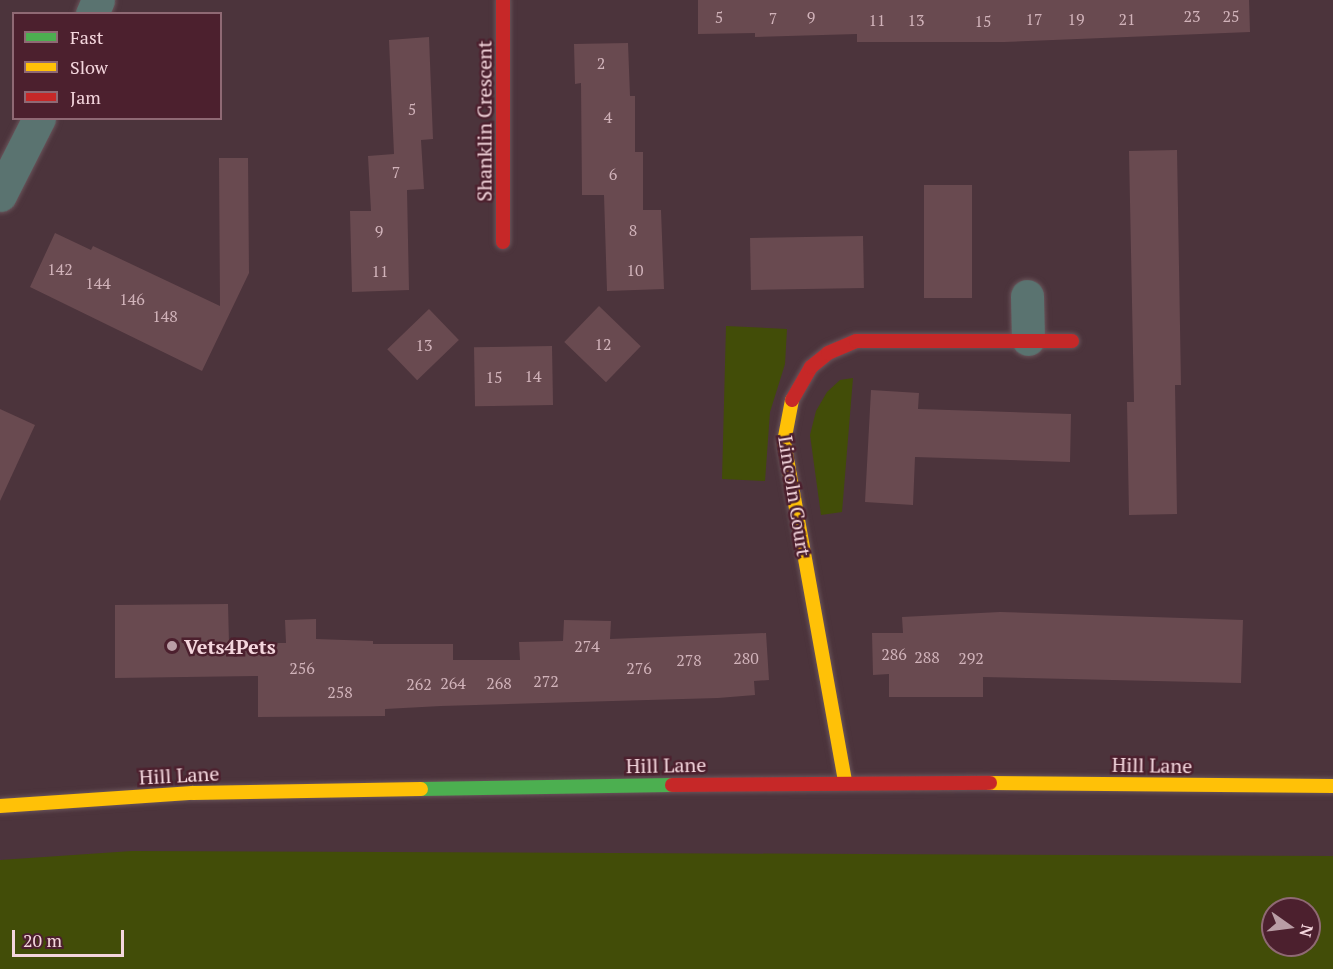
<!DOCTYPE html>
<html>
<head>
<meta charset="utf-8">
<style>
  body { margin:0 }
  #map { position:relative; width:1333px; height:969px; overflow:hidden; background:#4c343c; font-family:"PT Serif",serif }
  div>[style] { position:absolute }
  .green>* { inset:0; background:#424d08 }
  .building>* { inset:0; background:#694a50; transform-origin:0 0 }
  .roads { filter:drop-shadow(0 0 2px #69545a) drop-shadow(0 0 2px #69545a) }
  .street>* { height:33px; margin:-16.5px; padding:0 16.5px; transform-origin:16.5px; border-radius:16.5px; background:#5a7370 }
  .fast>* { height:14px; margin:-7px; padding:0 7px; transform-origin:7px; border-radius:7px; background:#4caf50 }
  .slow>* { height:14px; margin:-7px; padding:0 7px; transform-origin:7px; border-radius:7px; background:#ffc107 }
  .jam>* { height:14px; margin:-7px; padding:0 7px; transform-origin:7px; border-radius:7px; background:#c62828 }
  .dots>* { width:16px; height:16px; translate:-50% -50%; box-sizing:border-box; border:3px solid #4c202e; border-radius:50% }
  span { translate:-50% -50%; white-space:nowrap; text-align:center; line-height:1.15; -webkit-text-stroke:5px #4c202e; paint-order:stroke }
  .number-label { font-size:16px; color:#d1b3ba }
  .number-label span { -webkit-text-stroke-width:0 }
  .street-label { font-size:20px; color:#f4d6dd }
  .poi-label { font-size:20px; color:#f4d6dd; font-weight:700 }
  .left { translate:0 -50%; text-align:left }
  .legend { position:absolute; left:12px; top:12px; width:210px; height:108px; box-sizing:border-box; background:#4c202e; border:2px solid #8f6974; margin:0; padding:8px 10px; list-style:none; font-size:18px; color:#f4d6dd }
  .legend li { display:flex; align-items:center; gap:12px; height:30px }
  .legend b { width:30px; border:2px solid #8f6974 }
  .north { position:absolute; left:1261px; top:897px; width:60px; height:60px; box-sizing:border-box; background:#4c202e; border:2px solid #8f6974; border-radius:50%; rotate:104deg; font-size:16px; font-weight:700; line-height:24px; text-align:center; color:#f4d6dd }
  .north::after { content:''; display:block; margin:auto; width:21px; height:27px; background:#b99da5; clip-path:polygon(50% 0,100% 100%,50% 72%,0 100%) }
  .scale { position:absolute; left:12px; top:930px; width:112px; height:27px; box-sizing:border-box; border:3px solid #f4d6dd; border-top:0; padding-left:8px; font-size:18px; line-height:21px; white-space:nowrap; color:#f4d6dd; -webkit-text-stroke:4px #4c202e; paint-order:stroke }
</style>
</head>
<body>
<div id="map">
  <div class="green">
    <div style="clip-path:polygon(726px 326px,787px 329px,785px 364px,770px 412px,765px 481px,722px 479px)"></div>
    <div style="clip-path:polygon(853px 378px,842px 512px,821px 515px,810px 435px,816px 411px,827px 392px,840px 380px)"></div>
    <div style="clip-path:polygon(evenodd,132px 851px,1333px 856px,1333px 969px,0 969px,0 860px,132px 851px,1273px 909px,1309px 909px,1309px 945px,1273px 945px,1273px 909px)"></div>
  </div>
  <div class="building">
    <div style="clip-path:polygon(698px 0,1249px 0,1250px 32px,1004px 42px,857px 42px,857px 34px,755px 37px,755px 33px,698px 34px)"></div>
    <div style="clip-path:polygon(429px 37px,433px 139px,421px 140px,424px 189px,407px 190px,409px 290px,352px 292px,350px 211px,371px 211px,368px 156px,394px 154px,389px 40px)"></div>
    <div style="clip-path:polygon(628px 43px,630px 96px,635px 96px,635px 152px,643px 152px,643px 210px,661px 210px,664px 289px,607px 291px,604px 195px,582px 195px,581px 83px,575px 84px,574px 44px)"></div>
    <div style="clip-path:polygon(1177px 150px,1181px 385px,1175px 385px,1177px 514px,1129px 515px,1127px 402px,1134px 402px,1129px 151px)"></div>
    <div style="clip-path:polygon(219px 158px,248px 158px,249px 273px,202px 371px,30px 287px,55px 233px,91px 250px,93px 246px,220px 306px)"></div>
    <div style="left:924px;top:185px;width:48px;height:113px"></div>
    <div style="left:863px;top:236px;width:52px;height:113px;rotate:89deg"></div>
    <div style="left:599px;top:306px;width:58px;height:50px;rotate:44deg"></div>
    <div style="left:429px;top:309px;width:43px;height:58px;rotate:46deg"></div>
    <div style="left:552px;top:346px;width:59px;height:78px;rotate:89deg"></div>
    <div style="clip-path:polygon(871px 390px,919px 393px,918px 409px,1071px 414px,1070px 462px,915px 457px,913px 505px,865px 502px)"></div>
    <div style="clip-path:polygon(0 409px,35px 425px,0 501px)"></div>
    <div style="clip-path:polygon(228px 604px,229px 643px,286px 643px,285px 620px,316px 619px,316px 639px,373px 641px,373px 644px,453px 644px,453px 660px,520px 660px,519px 642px,563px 641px,564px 620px,611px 621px,610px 639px,766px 633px,769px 680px,754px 681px,755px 695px,718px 698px,441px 706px,385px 709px,385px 716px,258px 717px,258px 676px,115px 678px,115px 605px)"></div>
    <div style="clip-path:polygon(1000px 612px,1243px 620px,1241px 683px,983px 677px,983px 697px,889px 697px,889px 674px,873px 675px,872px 633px,903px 633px,902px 617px)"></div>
  </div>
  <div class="roads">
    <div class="street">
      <div style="left:92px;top:14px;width:15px;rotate:-67deg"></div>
      <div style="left:0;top:195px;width:86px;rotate:-63.1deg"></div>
      <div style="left:1027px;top:296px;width:43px;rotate:88.7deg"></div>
    </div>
    <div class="fast">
      <div style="left:421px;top:789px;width:251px;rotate:-0.9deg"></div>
    </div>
    <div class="slow">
      <div style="left:792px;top:400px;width:43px;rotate:100.8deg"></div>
      <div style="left:784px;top:442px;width:345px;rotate:79.8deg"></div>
      <div style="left:990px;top:783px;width:343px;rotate:0.5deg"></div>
      <div style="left:0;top:806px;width:193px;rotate:-3.9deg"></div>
      <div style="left:193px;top:793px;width:228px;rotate:-1deg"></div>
    </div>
    <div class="jam">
      <div style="left:503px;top:0;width:242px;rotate:90deg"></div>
      <div style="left:792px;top:400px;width:38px;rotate:-60deg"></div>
      <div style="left:811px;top:367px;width:22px;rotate:-39deg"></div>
      <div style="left:828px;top:353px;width:30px;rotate:-23deg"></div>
      <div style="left:856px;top:341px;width:216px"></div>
      <div style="left:672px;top:785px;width:318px;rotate:-0.4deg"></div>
    </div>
  </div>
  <div class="dots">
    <div style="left:172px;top:646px;background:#b99da5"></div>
  </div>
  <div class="number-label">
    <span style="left:1192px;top:16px">23</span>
    <span style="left:1231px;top:16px">25</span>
    <span style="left:719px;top:17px">5</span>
    <span style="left:811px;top:17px">9</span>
    <span style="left:773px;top:18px">7</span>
    <span style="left:1034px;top:19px">17</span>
    <span style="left:1076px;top:19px">19</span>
    <span style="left:1127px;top:19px">21</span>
    <span style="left:877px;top:20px">11</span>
    <span style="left:916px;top:20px">13</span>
    <span style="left:983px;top:21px">15</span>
    <span style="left:601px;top:63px">2</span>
    <span style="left:412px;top:109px">5</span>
    <span style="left:608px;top:117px">4</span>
    <span style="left:396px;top:172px">7</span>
    <span style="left:613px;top:174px">6</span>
    <span style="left:633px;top:230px">8</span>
    <span style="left:379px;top:231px">9</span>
    <span style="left:60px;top:269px">142</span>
    <span style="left:635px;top:270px">10</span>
    <span style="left:380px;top:271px">11</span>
    <span style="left:98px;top:283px">144</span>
    <span style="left:132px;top:299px">146</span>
    <span style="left:165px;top:316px">148</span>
    <span style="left:603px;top:344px">12</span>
    <span style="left:424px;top:345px">13</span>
    <span style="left:533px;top:376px">14</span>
    <span style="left:494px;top:377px">15</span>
    <span style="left:587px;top:646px">274</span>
    <span style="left:894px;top:654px">286</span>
    <span style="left:927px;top:657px">288</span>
    <span style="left:746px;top:658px">280</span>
    <span style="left:971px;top:658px">292</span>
    <span style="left:689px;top:660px">278</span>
    <span style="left:302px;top:668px">256</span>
    <span style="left:639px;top:668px">276</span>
    <span style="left:546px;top:681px">272</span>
    <span style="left:453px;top:683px">264</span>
    <span style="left:499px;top:683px">268</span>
    <span style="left:419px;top:684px">262</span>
    <span style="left:340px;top:692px">258</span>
  </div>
  <div class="street-label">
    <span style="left:484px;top:121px;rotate:-90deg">Shanklin Crescent</span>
    <span style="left:795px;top:496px;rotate:81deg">Lincoln Court</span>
    <span style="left:666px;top:765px;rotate:-1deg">Hill Lane</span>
    <span style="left:1152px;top:765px;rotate:1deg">Hill Lane</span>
    <span style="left:179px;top:775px;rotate:-3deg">Hill Lane</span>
  </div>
  <div class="poi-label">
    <span class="left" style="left:184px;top:646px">Vets4Pets</span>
  </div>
  <ul class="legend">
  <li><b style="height:8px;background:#4caf50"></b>Fast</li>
  <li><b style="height:8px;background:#ffc107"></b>Slow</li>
  <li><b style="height:8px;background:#c62828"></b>Jam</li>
  </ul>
  <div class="north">N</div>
  <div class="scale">20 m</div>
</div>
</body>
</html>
